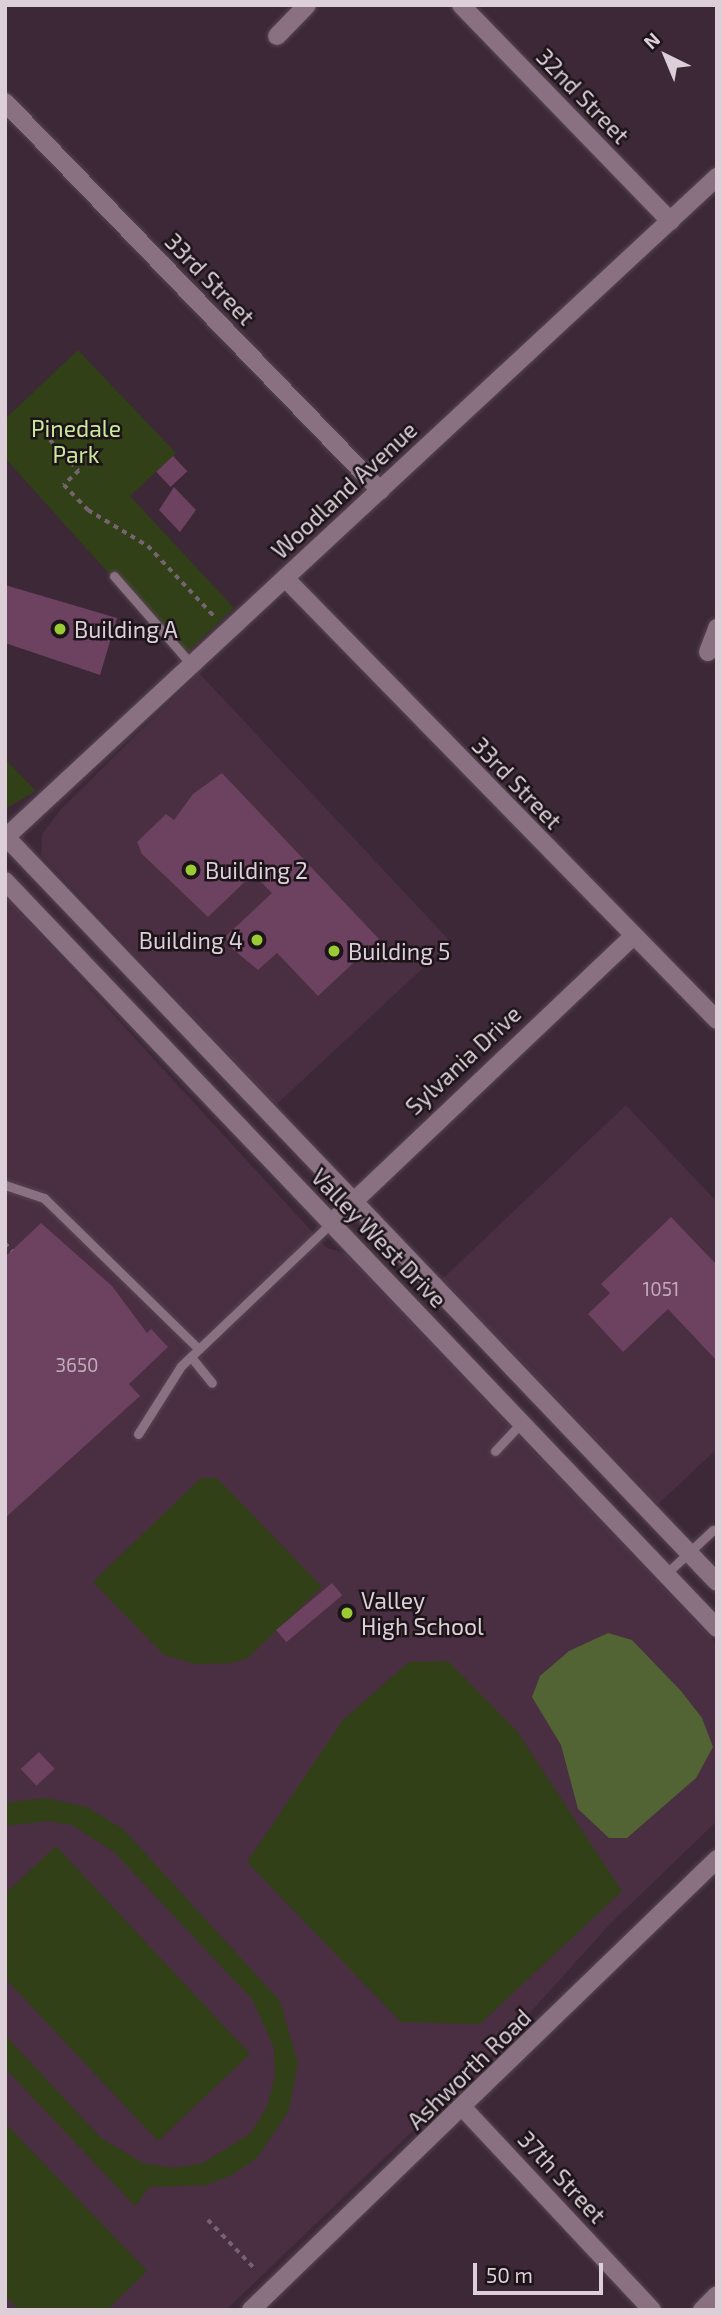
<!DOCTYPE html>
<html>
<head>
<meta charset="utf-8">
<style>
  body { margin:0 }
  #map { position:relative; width:722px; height:2315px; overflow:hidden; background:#3c2836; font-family:"Exo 2",sans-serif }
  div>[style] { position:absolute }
  .built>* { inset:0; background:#492f41 }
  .green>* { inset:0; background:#314017 }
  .water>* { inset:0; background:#526434 }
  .building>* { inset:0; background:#6d4160; transform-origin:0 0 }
  .path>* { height:3.5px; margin-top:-1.75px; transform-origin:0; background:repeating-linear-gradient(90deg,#75636f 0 5px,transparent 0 10px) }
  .roads { filter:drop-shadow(0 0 2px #564551) drop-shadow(0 0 2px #564551) }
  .lane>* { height:9px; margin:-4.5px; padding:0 4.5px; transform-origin:4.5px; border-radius:4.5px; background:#897181 }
  .street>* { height:18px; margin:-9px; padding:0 9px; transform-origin:9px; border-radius:9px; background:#897181 }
  .secondary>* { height:18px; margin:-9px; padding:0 9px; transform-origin:9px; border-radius:9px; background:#897181 }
  .dots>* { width:19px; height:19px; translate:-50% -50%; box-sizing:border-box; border:4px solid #1d141a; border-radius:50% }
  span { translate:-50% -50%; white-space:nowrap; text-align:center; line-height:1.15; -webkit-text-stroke:5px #1d141a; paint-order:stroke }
  .number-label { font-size:19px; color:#c0acb9 }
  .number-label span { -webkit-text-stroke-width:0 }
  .street-label { font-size:23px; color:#dccfd7 }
  .park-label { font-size:23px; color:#c9e89b }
  .poi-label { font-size:23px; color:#dccfd7 }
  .left { translate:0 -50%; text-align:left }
  .right { translate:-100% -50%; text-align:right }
  .frame { position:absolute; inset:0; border:7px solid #dccfd7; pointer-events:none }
  .north { position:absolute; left:631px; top:21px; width:70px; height:70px; -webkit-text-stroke:5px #1d141a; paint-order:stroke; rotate:317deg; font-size:19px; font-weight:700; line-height:28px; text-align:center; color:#dccfd7 }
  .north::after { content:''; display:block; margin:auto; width:24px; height:32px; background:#dccfd7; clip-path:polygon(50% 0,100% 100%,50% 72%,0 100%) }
  .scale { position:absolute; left:473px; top:2263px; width:130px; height:32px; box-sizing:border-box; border:4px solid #dccfd7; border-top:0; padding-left:9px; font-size:21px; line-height:24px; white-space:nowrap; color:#dccfd7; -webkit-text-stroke:5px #1d141a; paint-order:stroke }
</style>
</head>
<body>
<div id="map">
  <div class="built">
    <div style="clip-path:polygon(199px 673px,451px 942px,276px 1105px,41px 855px,42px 834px,61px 809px)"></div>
    <div style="clip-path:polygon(5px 896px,327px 1248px,345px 1253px,717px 1644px,717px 1821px,610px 1924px,491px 2056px,226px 2310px,5px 2310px)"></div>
    <div style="clip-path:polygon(626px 1105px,717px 1202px,717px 1449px,658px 1504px,442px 1279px)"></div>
  </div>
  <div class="green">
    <div style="clip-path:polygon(78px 350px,176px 453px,130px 496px,234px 608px,183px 656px,5px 458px,5px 419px)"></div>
    <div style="clip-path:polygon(5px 759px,36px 791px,5px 809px)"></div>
    <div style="clip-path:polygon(201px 1478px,217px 1478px,322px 1587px,248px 1658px,233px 1663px,195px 1664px,164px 1655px,93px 1582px)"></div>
    <div style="clip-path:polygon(448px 1661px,516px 1730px,622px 1891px,480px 2024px,401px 2022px,247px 1862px,343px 1720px,409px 1662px)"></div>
    <div style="clip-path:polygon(45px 1798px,87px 1807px,123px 1829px,280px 2001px,298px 2063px,289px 2110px,257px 2158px,232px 2175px,206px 2185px,149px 2187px,135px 2206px,5px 2068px,5px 2035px,101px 2138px,143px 2163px,173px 2168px,203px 2163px,250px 2134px,267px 2107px,275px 2076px,274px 2048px,252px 1999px,114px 1852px,72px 1825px,48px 1821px,5px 1826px,5px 1803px)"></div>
    <div style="clip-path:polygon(56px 1846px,250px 2054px,158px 2141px,5px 1978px,5px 1894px)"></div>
    <div style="clip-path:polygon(5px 2123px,147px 2271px,107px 2310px,19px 2310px,5px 2295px)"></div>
  </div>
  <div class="water">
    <div style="clip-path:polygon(608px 1633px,632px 1640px,681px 1691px,702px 1718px,713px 1747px,696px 1778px,627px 1838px,609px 1838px,578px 1809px,561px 1745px,532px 1697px,540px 1676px,569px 1651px)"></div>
  </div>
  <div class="building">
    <div style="left:173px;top:456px;width:21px;height:23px;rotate:47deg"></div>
    <div style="clip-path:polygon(174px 487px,196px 510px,180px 532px,159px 510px)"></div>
    <div style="clip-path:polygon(5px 585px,117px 618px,100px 675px,5px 643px)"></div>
    <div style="clip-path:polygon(222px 773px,379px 939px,318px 996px,277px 953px,258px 970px,229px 946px,226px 936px,272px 893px,253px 874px,208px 917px,142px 854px,137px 842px,166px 814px,174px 820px,193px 794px)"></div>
    <div style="clip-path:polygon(671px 1217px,717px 1265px,717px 1361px,668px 1309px,623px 1352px,588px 1314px,610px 1293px,601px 1284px)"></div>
    <div style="clip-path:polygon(41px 1223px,112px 1286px,147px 1333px,151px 1329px,168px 1347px,129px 1384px,140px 1396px,5px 1518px,5px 1257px)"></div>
    <div style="left:332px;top:1583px;width:16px;height:73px;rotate:50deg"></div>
    <div style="left:39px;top:1752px;width:23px;height:25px;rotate:47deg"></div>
  </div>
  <div class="path">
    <div style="left:50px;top:440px;width:42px;rotate:46.9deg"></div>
    <div style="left:79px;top:471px;width:21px;rotate:137deg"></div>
    <div style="left:64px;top:485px;width:35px;rotate:46deg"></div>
    <div style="left:88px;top:510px;width:70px;rotate:31deg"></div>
    <div style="left:148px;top:546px;width:96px;rotate:46.7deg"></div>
    <div style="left:5px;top:1243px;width:11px;rotate:49deg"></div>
    <div style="left:208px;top:2220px;width:69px;rotate:46.2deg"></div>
  </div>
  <div class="roads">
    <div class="lane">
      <div style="left:114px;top:576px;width:117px;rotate:48.8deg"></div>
      <div style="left:5px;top:1185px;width:41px;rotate:18.4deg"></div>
      <div style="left:44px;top:1198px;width:216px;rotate:44.3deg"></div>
      <div style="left:191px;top:1357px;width:33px;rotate:51deg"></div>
      <div style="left:138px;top:1434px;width:80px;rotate:-57.7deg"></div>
      <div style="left:181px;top:1366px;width:207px;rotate:-43.6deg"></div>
      <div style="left:495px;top:1451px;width:40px;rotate:-47deg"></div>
      <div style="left:667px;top:1573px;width:63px;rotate:-43.1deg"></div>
    </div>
    <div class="street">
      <div style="left:461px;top:5px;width:301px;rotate:45.9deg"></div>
      <div style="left:277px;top:36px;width:43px;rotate:-45.9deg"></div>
      <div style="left:5px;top:102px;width:540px;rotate:45.98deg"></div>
      <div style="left:285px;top:578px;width:618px;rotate:45.66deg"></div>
      <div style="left:708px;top:652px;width:26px;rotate:-69deg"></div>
      <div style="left:5px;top:838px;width:972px;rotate:-42.87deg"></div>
      <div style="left:331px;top:1223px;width:415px;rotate:-43.5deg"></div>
      <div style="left:464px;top:2109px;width:275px;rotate:46.9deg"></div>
      <div style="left:702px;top:2310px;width:21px;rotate:-45deg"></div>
    </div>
    <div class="secondary">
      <div style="left:5px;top:836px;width:1031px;rotate:46.34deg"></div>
      <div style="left:5px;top:881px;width:1032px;rotate:46.37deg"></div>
      <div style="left:251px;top:2310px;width:649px;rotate:-44.06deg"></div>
    </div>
  </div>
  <div class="dots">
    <div style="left:60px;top:629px;background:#9acb34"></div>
    <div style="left:191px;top:870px;background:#9acb34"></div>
    <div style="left:257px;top:940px;background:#9acb34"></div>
    <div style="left:334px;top:951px;background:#9acb34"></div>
    <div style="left:347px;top:1613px;background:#9acb34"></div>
  </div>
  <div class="number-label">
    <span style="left:661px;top:1289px">1051</span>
    <span style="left:77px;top:1365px">3650</span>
  </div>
  <div class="street-label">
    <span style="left:583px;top:96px;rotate:46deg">32nd Street</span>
    <span style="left:210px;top:279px;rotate:46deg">33rd Street</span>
    <span style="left:344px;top:490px;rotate:-43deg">Woodland Avenue</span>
    <span style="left:517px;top:783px;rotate:46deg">33rd Street</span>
    <span style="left:463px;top:1060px;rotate:-43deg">Sylvania Drive</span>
    <span style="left:379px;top:1238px;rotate:46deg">Valley West Drive</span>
    <span style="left:469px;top:2069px;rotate:-44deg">Ashworth Road</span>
    <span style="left:562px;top:2177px;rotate:47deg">37th Street</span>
  </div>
  <div class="park-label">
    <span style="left:76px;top:441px">Pinedale<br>Park</span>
  </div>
  <div class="poi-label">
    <span class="left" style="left:74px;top:629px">Building A</span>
    <span class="left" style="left:205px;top:870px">Building 2</span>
    <span class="right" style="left:243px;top:940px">Building 4</span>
    <span class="left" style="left:348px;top:951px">Building 5</span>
    <span class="left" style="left:361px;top:1613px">Valley<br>High School</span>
  </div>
  <div class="frame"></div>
  <div class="north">N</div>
  <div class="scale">50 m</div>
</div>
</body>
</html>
